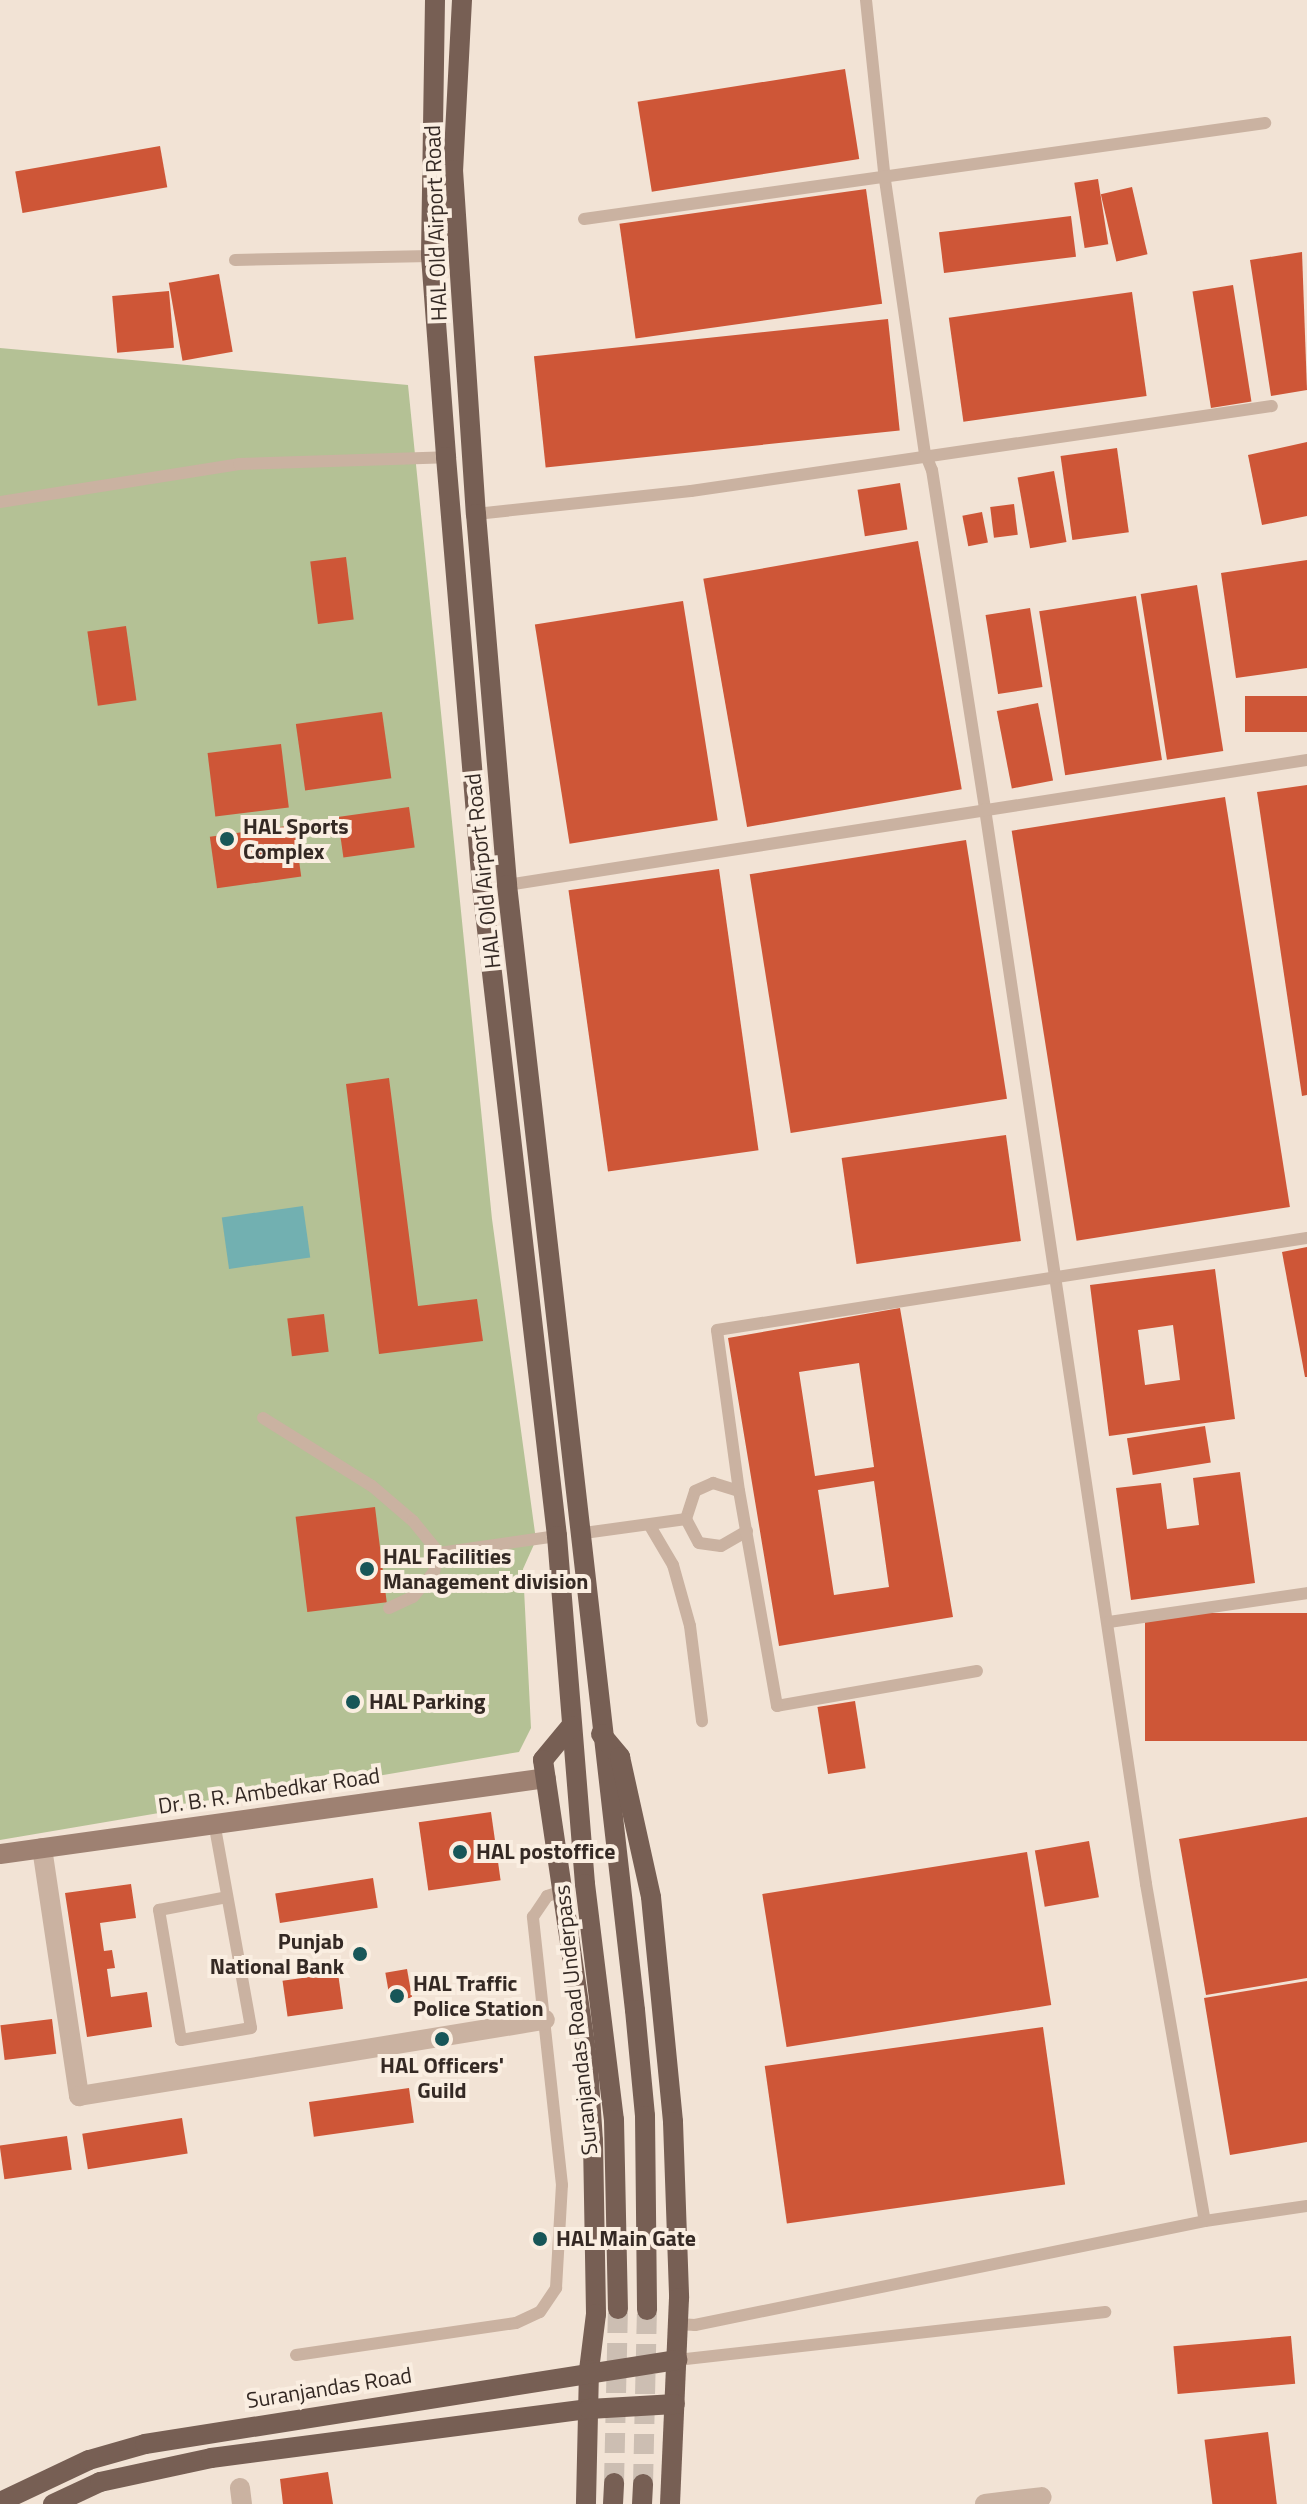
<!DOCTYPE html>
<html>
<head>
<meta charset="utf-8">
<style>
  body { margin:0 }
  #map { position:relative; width:1307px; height:2504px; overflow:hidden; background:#f2e3d5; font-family:"Titillium Web",sans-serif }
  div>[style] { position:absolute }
  .green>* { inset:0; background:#b4c195 }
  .water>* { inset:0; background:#72b0b1; transform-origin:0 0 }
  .building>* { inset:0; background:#ce5637; transform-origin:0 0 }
  .primary-tunnel>* { height:20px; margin-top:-10px; transform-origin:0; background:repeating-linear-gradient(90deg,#ccbeb2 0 20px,transparent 0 30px) }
  .lane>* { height:12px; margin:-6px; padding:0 6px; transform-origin:6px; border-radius:6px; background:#cab2a1 }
  .street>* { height:20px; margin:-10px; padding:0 10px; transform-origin:10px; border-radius:10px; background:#cab2a1 }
  .secondary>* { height:20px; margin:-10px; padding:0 10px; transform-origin:10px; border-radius:10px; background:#9e8172 }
  .primary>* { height:20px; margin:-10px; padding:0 10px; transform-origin:10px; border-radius:10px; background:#775f54 }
  .dots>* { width:22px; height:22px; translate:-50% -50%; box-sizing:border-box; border:4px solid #faeee1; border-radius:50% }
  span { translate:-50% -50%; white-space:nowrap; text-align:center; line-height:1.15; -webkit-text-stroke:8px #faeee1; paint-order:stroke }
  .street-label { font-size:22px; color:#342924 }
  .poi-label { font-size:22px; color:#342924; font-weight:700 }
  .left { translate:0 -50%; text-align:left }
  .right { translate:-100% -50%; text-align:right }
</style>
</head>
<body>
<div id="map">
  <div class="green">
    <div style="clip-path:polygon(0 348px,408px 385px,492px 1219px,536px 1540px,523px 1569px,531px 1728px,519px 1752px,0 1840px)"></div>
  </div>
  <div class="water">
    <div style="left:303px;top:1206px;width:52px;height:82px;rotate:82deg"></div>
  </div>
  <div class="building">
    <div style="left:845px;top:69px;width:91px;height:210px;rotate:81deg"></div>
    <div style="left:160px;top:146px;width:42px;height:147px;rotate:80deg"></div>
    <div style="left:1098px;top:179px;width:66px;height:24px;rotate:81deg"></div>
    <div style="left:1132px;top:187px;width:69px;height:32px;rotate:77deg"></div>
    <div style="left:866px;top:189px;width:116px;height:249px;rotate:82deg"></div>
    <div style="left:1071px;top:216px;width:41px;height:133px;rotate:83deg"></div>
    <div style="clip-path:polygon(1302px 252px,1307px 390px,1271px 396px,1250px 260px)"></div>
    <div style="left:219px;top:274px;width:79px;height:51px;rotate:80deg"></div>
    <div style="left:1233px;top:285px;width:118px;height:41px;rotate:81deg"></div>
    <div style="left:169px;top:291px;width:57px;height:57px;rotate:85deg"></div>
    <div style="left:1132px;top:292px;width:105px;height:185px;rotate:82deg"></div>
    <div style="left:888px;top:319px;width:112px;height:356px;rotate:84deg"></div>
    <div style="clip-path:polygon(1307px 442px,1307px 516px,1262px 525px,1248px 455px)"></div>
    <div style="left:1117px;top:448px;width:85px;height:57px;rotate:82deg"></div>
    <div style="left:1054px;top:471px;width:72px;height:37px;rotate:80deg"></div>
    <div style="left:900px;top:483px;width:47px;height:43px;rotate:81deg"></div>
    <div style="left:1014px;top:504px;width:31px;height:24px;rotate:83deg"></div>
    <div style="left:982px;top:512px;width:31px;height:20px;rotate:79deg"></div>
    <div style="left:918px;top:541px;width:252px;height:218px;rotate:80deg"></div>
    <div style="left:346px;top:557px;width:63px;height:36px;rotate:83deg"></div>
    <div style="clip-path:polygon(1307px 560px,1307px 668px,1236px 678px,1221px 573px)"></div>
    <div style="left:1197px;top:585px;width:168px;height:57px;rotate:81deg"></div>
    <div style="left:1136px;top:596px;width:166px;height:98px;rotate:81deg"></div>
    <div style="left:683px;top:601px;width:222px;height:150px;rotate:81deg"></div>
    <div style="left:1030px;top:608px;width:80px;height:45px;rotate:81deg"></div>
    <div style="left:126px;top:626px;width:75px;height:39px;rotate:82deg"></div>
    <div style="left:1307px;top:696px;width:36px;height:62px;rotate:90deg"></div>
    <div style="left:1038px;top:703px;width:79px;height:42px;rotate:79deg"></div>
    <div style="left:382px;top:712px;width:67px;height:87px;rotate:82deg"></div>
    <div style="left:281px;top:744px;width:64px;height:74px;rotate:83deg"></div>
    <div style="clip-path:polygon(1307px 785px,1307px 1095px,1302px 1096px,1257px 792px)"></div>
    <div style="left:1225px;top:797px;width:415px;height:216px;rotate:81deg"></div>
    <div style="left:409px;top:807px;width:41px;height:72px;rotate:82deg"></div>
    <div style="left:294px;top:825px;width:52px;height:85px;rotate:82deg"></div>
    <div style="left:966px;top:840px;width:262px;height:219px;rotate:81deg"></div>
    <div style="left:719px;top:869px;width:284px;height:152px;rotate:82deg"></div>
    <div style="clip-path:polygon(389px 1078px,418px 1306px,477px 1299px,483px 1341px,379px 1354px,346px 1084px)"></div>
    <div style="left:1006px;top:1135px;width:107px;height:166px;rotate:82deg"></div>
    <div style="clip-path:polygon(1307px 1247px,1307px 1377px,1305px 1377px,1282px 1252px)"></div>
    <div style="clip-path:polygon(evenodd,1215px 1269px,1235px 1419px,1109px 1436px,1090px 1285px,1215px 1269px,1173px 1325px,1180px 1380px,1145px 1385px,1138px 1330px,1173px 1325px)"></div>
    <div style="clip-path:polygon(evenodd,900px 1308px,953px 1617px,779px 1646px,728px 1338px,900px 1308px,859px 1363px,874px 1467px,815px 1476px,799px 1372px,859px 1363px,900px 1308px,874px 1481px,889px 1587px,834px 1595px,818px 1490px,874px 1481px)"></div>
    <div style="left:324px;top:1314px;width:38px;height:37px;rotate:83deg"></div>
    <div style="left:1205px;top:1426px;width:37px;height:79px;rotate:81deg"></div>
    <div style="clip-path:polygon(1240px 1472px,1255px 1583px,1131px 1600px,1116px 1488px,1161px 1483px,1167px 1529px,1199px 1525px,1193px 1478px)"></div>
    <div style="left:375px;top:1507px;width:96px;height:80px;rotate:83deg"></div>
    <div style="left:1307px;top:1613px;width:128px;height:162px;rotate:90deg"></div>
    <div style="left:855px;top:1701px;width:68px;height:38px;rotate:81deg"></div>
    <div style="left:491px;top:1812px;width:69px;height:73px;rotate:82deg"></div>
    <div style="clip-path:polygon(1307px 1817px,1307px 1978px,1206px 1995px,1179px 1839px)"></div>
    <div style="left:1089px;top:1841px;width:57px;height:55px;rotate:80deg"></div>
    <div style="left:1027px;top:1852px;width:155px;height:268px;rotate:81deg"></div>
    <div style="left:373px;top:1878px;width:30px;height:99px;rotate:81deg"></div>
    <div style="clip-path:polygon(131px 1884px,136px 1918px,100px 1923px,104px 1951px,112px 1950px,115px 1968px,107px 1969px,111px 1997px,147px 1992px,152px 2027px,87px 2037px,65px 1893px)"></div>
    <div style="left:407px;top:1969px;width:29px;height:22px;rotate:80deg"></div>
    <div style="left:338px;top:1973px;width:36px;height:56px;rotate:82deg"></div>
    <div style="clip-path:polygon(1307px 1981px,1307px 2142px,1230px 2155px,1204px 1998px)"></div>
    <div style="left:52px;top:2019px;width:35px;height:52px;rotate:83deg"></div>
    <div style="left:1043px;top:2027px;width:159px;height:281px;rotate:82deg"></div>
    <div style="left:409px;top:2088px;width:35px;height:101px;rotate:82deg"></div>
    <div style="left:182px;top:2118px;width:36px;height:101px;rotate:81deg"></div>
    <div style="left:67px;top:2136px;width:34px;height:68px;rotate:82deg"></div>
    <div style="left:1291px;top:2336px;width:48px;height:118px;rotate:85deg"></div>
    <div style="left:1268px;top:2432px;width:73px;height:64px;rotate:83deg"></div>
    <div style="clip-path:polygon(328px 2472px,333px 2504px,283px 2504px,280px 2479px)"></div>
  </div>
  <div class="primary-tunnel">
    <div style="left:614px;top:2483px;width:174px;rotate:-88.7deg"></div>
    <div style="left:643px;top:2484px;width:174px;rotate:-88.7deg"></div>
  </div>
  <div class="lane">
    <div style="left:866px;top:0;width:181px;rotate:84deg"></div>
    <div style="left:885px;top:180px;width:276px;rotate:81.7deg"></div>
    <div style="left:925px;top:453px;width:18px;rotate:68deg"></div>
    <div style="left:932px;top:470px;width:343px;rotate:81.1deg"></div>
    <div style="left:985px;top:809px;width:1087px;rotate:81.48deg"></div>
    <div style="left:1146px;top:1884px;width:342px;rotate:80.1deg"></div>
    <div style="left:584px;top:219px;width:688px;rotate:-8.02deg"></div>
    <div style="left:235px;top:260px;width:196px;rotate:-1.2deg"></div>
    <div style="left:0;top:502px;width:242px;rotate:-9deg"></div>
    <div style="left:239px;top:464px;width:207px;rotate:-1.9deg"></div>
    <div style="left:476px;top:514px;width:216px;rotate:-6.1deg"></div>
    <div style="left:691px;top:491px;width:587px;rotate:-8.32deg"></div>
    <div style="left:507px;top:885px;width:810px;rotate:-8.88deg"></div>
    <div style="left:263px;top:1418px;width:128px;rotate:32deg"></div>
    <div style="left:372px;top:1486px;width:54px;rotate:40.5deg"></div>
    <div style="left:413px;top:1521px;width:41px;rotate:50.9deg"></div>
    <div style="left:439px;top:1553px;width:119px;rotate:-8.2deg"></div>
    <div style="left:686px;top:1519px;width:29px;rotate:-72deg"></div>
    <div style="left:695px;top:1491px;width:20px;rotate:-24deg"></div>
    <div style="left:713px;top:1483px;width:27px;rotate:17deg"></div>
    <div style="left:650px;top:1526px;width:45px;rotate:59.5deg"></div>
    <div style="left:673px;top:1565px;width:63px;rotate:74.4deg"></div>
    <div style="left:690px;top:1626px;width:96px;rotate:82.8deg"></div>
    <div style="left:584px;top:1533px;width:103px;rotate:-7.8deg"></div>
    <div style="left:686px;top:1519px;width:27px;rotate:62deg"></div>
    <div style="left:699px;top:1543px;width:22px;rotate:8deg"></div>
    <div style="left:721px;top:1546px;width:30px;rotate:-30deg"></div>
    <div style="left:389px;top:1608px;width:26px;rotate:-25deg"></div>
    <div style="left:413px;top:1597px;width:33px;rotate:-50deg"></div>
    <div style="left:434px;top:1572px;width:20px;rotate:-75deg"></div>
    <div style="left:1109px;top:1622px;width:200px;rotate:-8.3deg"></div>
    <div style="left:977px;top:1671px;width:203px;rotate:170.1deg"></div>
    <div style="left:777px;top:1706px;width:218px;rotate:-100deg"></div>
    <div style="left:739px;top:1491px;width:162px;rotate:-97.8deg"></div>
    <div style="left:717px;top:1330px;width:597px;rotate:-8.86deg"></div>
    <div style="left:214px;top:1822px;width:209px;rotate:79.8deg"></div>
    <div style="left:251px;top:2028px;width:71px;rotate:170.3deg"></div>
    <div style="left:181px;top:2040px;width:132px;rotate:-99.6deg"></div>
    <div style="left:159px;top:1910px;width:69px;rotate:-10.8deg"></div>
    <div style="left:678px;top:2324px;width:17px;rotate:3deg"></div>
    <div style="left:695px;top:2325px;width:520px;rotate:-11.53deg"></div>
    <div style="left:1205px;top:2221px;width:103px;rotate:-8.4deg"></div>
    <div style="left:296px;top:2355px;width:222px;rotate:-8.3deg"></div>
    <div style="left:516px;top:2323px;width:26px;rotate:-25deg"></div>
    <div style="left:540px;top:2312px;width:29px;rotate:-56deg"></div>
    <div style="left:556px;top:2288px;width:103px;rotate:-86.7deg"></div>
    <div style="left:562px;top:2185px;width:270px;rotate:-96.2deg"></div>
    <div style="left:533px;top:1917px;width:25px;rotate:-56deg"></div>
    <div style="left:547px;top:1896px;width:17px;rotate:-17deg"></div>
    <div style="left:677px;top:2360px;width:431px;rotate:-6.4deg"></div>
  </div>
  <div class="street">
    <div style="left:42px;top:1848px;width:251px;rotate:81.5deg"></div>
    <div style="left:79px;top:2096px;width:472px;rotate:-9.3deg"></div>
    <div style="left:240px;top:2488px;width:16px;rotate:83deg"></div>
    <div style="left:985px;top:2504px;width:57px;rotate:-7deg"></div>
  </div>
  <div class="secondary">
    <div style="left:0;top:1854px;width:551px;rotate:-7.92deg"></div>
  </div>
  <div class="primary">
    <div style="left:435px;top:0;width:256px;rotate:90.9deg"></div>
    <div style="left:431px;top:256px;width:202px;rotate:85.7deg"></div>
    <div style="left:446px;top:457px;width:431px;rotate:85.2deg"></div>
    <div style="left:482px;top:886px;width:654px;rotate:83.42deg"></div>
    <div style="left:557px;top:1536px;width:349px;rotate:85.4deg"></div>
    <div style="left:585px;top:1884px;width:238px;rotate:83deg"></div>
    <div style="left:614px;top:2120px;width:189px;rotate:88.8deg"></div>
    <div style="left:462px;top:0;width:170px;rotate:93deg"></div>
    <div style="left:453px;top:170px;width:345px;rotate:86.2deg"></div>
    <div style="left:476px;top:514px;width:372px;rotate:85.2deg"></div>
    <div style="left:507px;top:885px;width:1132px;rotate:83.51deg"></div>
    <div style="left:635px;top:2010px;width:106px;rotate:84.6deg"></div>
    <div style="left:645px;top:2116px;width:194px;rotate:89.4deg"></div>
    <div style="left:571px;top:1726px;width:44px;rotate:129.5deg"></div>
    <div style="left:543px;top:1760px;width:309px;rotate:81.6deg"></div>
    <div style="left:588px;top:2066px;width:75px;rotate:86.2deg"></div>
    <div style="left:593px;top:2141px;width:173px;rotate:89deg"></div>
    <div style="left:596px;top:2314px;width:56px;rotate:97.1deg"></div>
    <div style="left:589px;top:2370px;width:134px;rotate:91.3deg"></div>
    <div style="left:601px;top:1734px;width:30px;rotate:50deg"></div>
    <div style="left:620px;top:1757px;width:143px;rotate:77.5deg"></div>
    <div style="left:651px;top:1897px;width:226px;rotate:84.4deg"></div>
    <div style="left:673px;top:2122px;width:176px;rotate:88deg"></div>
    <div style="left:679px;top:2298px;width:206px;rotate:92.5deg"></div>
    <div style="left:0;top:2502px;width:98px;rotate:-25.3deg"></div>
    <div style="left:89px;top:2460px;width:58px;rotate:-15.9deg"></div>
    <div style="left:145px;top:2444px;width:539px;rotate:-8.97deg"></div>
    <div style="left:53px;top:2504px;width:52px;rotate:-25.1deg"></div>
    <div style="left:100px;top:2482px;width:114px;rotate:-12.2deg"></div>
    <div style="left:211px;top:2458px;width:381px;rotate:-7.4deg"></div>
    <div style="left:589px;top:2409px;width:86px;rotate:-3.3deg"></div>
    <div style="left:613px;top:2504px;width:21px;rotate:-87deg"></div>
    <div style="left:642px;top:2504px;width:20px;rotate:-87deg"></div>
  </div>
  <div class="dots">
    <div style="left:227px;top:839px;background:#185658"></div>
    <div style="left:367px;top:1569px;background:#185658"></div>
    <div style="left:353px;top:1702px;background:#185658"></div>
    <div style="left:460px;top:1852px;background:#185658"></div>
    <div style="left:360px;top:1954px;background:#185658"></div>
    <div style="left:397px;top:1996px;background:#185658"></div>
    <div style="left:442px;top:2039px;background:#185658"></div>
    <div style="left:540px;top:2239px;background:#185658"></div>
  </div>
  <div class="street-label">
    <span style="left:436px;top:223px;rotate:-92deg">HAL Old Airport Road</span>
    <span style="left:483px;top:871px;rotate:-96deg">HAL Old Airport Road</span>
    <span style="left:269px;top:1791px;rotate:-8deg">Dr. B. R. Ambedkar Road</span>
    <span style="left:576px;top:2020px;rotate:-96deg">Suranjandas Road Underpass</span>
    <span style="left:329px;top:2388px;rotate:-9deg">Suranjandas Road</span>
  </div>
  <div class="poi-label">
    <span class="left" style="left:243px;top:839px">HAL Sports<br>Complex</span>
    <span class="left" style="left:383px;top:1569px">HAL Facilities<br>Management division</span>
    <span class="left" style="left:369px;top:1702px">HAL Parking</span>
    <span class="left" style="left:476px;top:1852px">HAL postoffice</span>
    <span class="right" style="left:344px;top:1954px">Punjab<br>National Bank</span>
    <span class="left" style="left:413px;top:1996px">HAL Traffic<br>Police Station</span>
    <span style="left:442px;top:2078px">HAL Officers'<br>Guild</span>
    <span class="left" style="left:556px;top:2239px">HAL Main Gate</span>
  </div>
</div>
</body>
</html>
